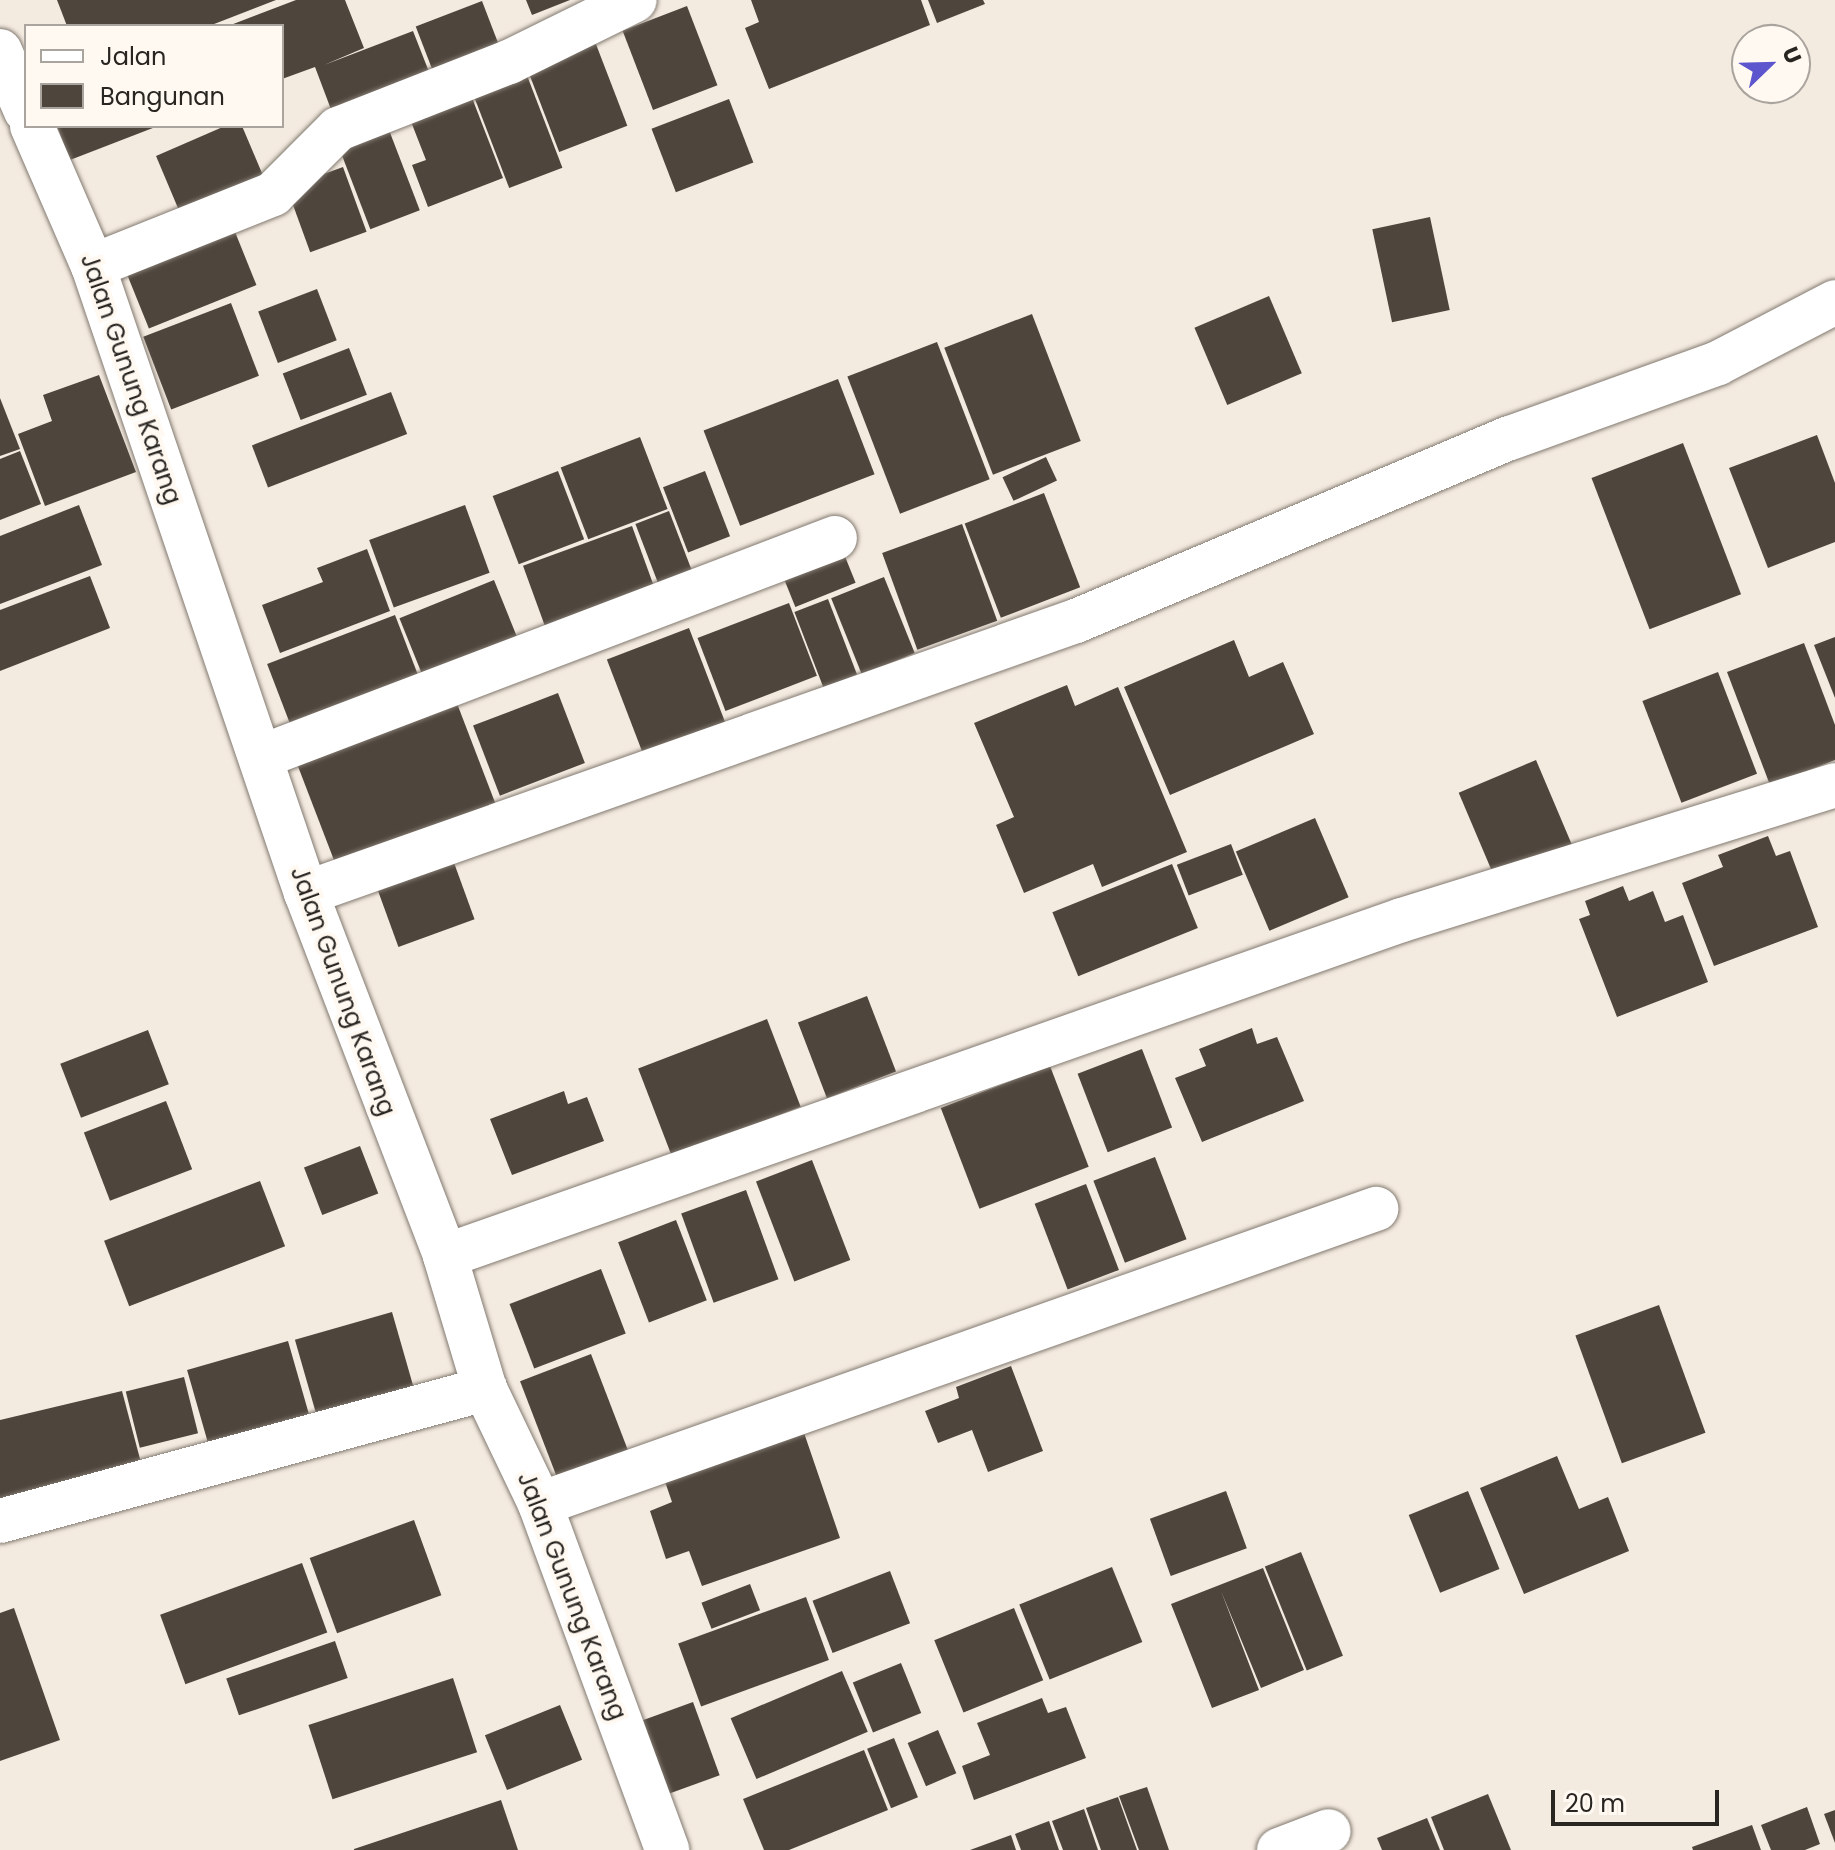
<!DOCTYPE html>
<html>
<head>
<meta charset="utf-8">
<style>
  body { margin:0 }
  #map { position:relative; width:1835px; height:1850px; overflow:hidden; background:#f4ebe0; font-family:Poppins,sans-serif }
  div>[style] { position:absolute }
  .building>* { inset:0; background:#4e463d; transform-origin:0 0 }
  .roads { filter:drop-shadow(0 0 2px #827970) drop-shadow(0 0 2px #827970) }
  .minor>* { height:44px; margin:-22px; padding:0 22px; transform-origin:22px; border-radius:22px; background:#fff }
  span { translate:-50% -50%; white-space:nowrap; text-align:center; line-height:1.15; -webkit-text-stroke:8px #fff9f2; paint-order:stroke }
  .street-label { font-size:24px; color:#292521 }
  .legend { position:absolute; left:24px; top:24px; width:260px; height:104px; box-sizing:border-box; background:#fff9f2; border:2px solid #a9a49e; margin:0; padding:10px 14px; list-style:none; font-size:24px; color:#292521 }
  .legend li { display:flex; align-items:center; gap:16px; height:40px }
  .legend b { width:40px; border:2px solid #a9a49e }
  .north { position:absolute; left:1731px; top:24px; width:80px; height:80px; box-sizing:border-box; background:#fff9f2; border:2px solid #a9a49e; border-radius:50%; rotate:67deg; font-size:22px; font-weight:700; line-height:32px; text-align:center; color:#292521 }
  .north::after { content:''; display:block; margin:auto; width:28px; height:36px; background:#5c55cd; clip-path:polygon(50% 0,100% 100%,50% 72%,0 100%) }
  .scale { position:absolute; left:1551px; top:1790px; width:168px; height:36px; box-sizing:border-box; border:4px solid #292521; border-top:0; padding-left:10px; font-size:24px; line-height:28px; white-space:nowrap; color:#292521; -webkit-text-stroke:6px #fff9f2; paint-order:stroke }
</style>
</head>
<body>
<div id="map">
  <div class="building">
    <div style="clip-path:polygon(57px 0,276px 0,209px 26px,67px 26px)"></div>
    <div style="clip-path:polygon(296px 0,345px 0,364px 48px,324px 65px,413px 31px,433px 82px,335px 120px,315px 67px,282px 79px,282px 26px,228px 26px)"></div>
    <div style="clip-path:polygon(526px 0,570px 0,532px 15px)"></div>
    <div style="clip-path:polygon(751px 0,921px 0,930px 25px,769px 89px,745px 28px,759px 22px)"></div>
    <div style="clip-path:polygon(928px 0,983px 0,985px 4px,937px 23px)"></div>
    <div style="left:482px;top:1px;width:58px;height:71px;rotate:69deg"></div>
    <div style="left:687px;top:6px;width:85px;height:69px;rotate:69deg"></div>
    <div style="left:594px;top:39px;width:93px;height:73px;rotate:69deg"></div>
    <div style="left:523px;top:65px;width:110px;height:57px;rotate:69deg"></div>
    <div style="clip-path:polygon(469px 90px,503px 178px,428px 207px,412px 165px,426px 160px,408px 114px)"></div>
    <div style="left:729px;top:99px;width:68px;height:83px;rotate:69deg"></div>
    <div style="clip-path:polygon(57px 126px,158px 126px,70px 160px)"></div>
    <div style="clip-path:polygon(225px 126px,242px 126px,267px 185px,183px 220px,156px 156px)"></div>
    <div style="left:389px;top:130px;width:86px;height:53px;rotate:69deg"></div>
    <div style="left:343px;top:167px;width:69px;height:60px;rotate:70deg"></div>
    <div style="left:1430px;top:217px;width:95px;height:59px;rotate:78deg"></div>
    <div style="left:231px;top:222px;width:68px;height:116px;rotate:68deg"></div>
    <div style="left:317px;top:289px;width:55px;height:63px;rotate:69deg"></div>
    <div style="left:1269px;top:296px;width:84px;height:81px;rotate:67deg"></div>
    <div style="left:231px;top:303px;width:78px;height:94px;rotate:69deg"></div>
    <div style="left:1032px;top:314px;width:136px;height:94px;rotate:69deg"></div>
    <div style="left:937px;top:342px;width:147px;height:96px;rotate:69deg"></div>
    <div style="left:349px;top:348px;width:50px;height:71px;rotate:69deg"></div>
    <div style="clip-path:polygon(99px 375px,136px 472px,45px 506px,18px 434px,52px 421px,43px 395px)"></div>
    <div style="left:838px;top:379px;width:102px;height:144px;rotate:69deg"></div>
    <div style="left:391px;top:392px;width:45px;height:149px;rotate:69deg"></div>
    <div style="clip-path:polygon(0 398px,20px 449px,0 456px)"></div>
    <div style="clip-path:polygon(1817px 435px,1835px 483px,1835px 542px,1768px 568px,1729px 468px)"></div>
    <div style="left:640px;top:437px;width:77px;height:85px;rotate:69deg"></div>
    <div style="left:1683px;top:443px;width:162px;height:98px;rotate:69deg"></div>
    <div style="clip-path:polygon(20px 451px,41px 504px,0 520px,0 459px)"></div>
    <div style="left:1046px;top:457px;width:26px;height:48px;rotate:65deg"></div>
    <div style="left:558px;top:471px;width:73px;height:70px;rotate:69deg"></div>
    <div style="left:705px;top:471px;width:70px;height:45px;rotate:69deg"></div>
    <div style="left:1044px;top:493px;width:101px;height:85px;rotate:69deg"></div>
    <div style="clip-path:polygon(79px 505px,102px 565px,0 604px,0 536px)"></div>
    <div style="left:465px;top:505px;width:72px;height:102px;rotate:70deg"></div>
    <div style="left:669px;top:511px;width:68px;height:36px;rotate:69deg"></div>
    <div style="left:962px;top:524px;width:103px;height:85px;rotate:70deg"></div>
    <div style="left:632px;top:526px;width:67px;height:116px;rotate:70deg"></div>
    <div style="clip-path:polygon(367px 549px,390px 611px,280px 653px,262px 605px,323px 582px,317px 568px)"></div>
    <div style="left:844px;top:554px;width:31px;height:65px;rotate:68deg"></div>
    <div style="clip-path:polygon(90px 576px,110px 628px,0 671px,0 610px)"></div>
    <div style="left:884px;top:577px;width:82px;height:57px;rotate:68deg"></div>
    <div style="left:494px;top:580px;width:71px;height:102px;rotate:68deg"></div>
    <div style="left:828px;top:599px;width:81px;height:36px;rotate:69deg"></div>
    <div style="left:789px;top:603px;width:78px;height:98px;rotate:69deg"></div>
    <div style="left:395px;top:615px;width:73px;height:137px;rotate:69deg"></div>
    <div style="left:689px;top:628px;width:103px;height:88px;rotate:69deg"></div>
    <div style="clip-path:polygon(1835px 637px,1835px 698px,1814px 645px)"></div>
    <div style="clip-path:polygon(1234px 640px,1249px 677px,1283px 662px,1314px 734px,1170px 795px,1124px 687px)"></div>
    <div style="clip-path:polygon(1804px 643px,1835px 725px,1835px 760px,1770px 785px,1727px 672px)"></div>
    <div style="left:1718px;top:672px;width:109px;height:81px;rotate:69deg"></div>
    <div style="clip-path:polygon(1067px 685px,1075px 706px,1118px 687px,1187px 852px,1102px 887px,1093px 864px,1024px 893px,996px 825px,1014px 817px,974px 723px)"></div>
    <div style="left:453px;top:693px;width:125px;height:171px;rotate:69deg"></div>
    <div style="left:558px;top:693px;width:75px;height:91px;rotate:69deg"></div>
    <div style="left:1536px;top:760px;width:92px;height:84px;rotate:67deg"></div>
    <div style="left:1315px;top:818px;width:86px;height:86px;rotate:67deg"></div>
    <div style="clip-path:polygon(1768px 836px,1776px 856px,1790px 851px,1818px 927px,1714px 966px,1682px 883px,1723px 867px,1718px 855px)"></div>
    <div style="left:1231px;top:844px;width:33px;height:58px;rotate:69deg"></div>
    <div style="left:453px;top:860px;width:63px;height:81px;rotate:70deg"></div>
    <div style="left:1172px;top:864px;width:69px;height:129px;rotate:68deg"></div>
    <div style="clip-path:polygon(1623px 886px,1629px 901px,1653px 891px,1665px 922px,1683px 915px,1708px 982px,1617px 1017px,1579px 919px,1590px 915px,1585px 901px)"></div>
    <div style="left:867px;top:996px;width:81px;height:74px;rotate:69deg"></div>
    <div style="left:767px;top:1019px;width:94px;height:138px;rotate:69deg"></div>
    <div style="clip-path:polygon(1252px 1028px,1257px 1044px,1277px 1037px,1304px 1101px,1202px 1142px,1175px 1078px,1206px 1066px,1199px 1049px)"></div>
    <div style="left:148px;top:1030px;width:58px;height:94px;rotate:69deg"></div>
    <div style="left:1142px;top:1049px;width:84px;height:69px;rotate:69deg"></div>
    <div style="left:1050px;top:1066px;width:108px;height:117px;rotate:69deg"></div>
    <div style="clip-path:polygon(564px 1091px,568px 1104px,587px 1097px,604px 1141px,512px 1175px,490px 1119px)"></div>
    <div style="left:166px;top:1101px;width:73px;height:88px;rotate:69deg"></div>
    <div style="left:360px;top:1146px;width:51px;height:60px;rotate:69deg"></div>
    <div style="left:1155px;top:1157px;width:88px;height:66px;rotate:69deg"></div>
    <div style="left:812px;top:1160px;width:107px;height:60px;rotate:69deg"></div>
    <div style="left:260px;top:1181px;width:70px;height:167px;rotate:69deg"></div>
    <div style="left:1086px;top:1184px;width:92px;height:55px;rotate:69deg"></div>
    <div style="left:746px;top:1190px;width:95px;height:69px;rotate:70deg"></div>
    <div style="left:676px;top:1220px;width:86px;height:62px;rotate:69deg"></div>
    <div style="left:601px;top:1269px;width:69px;height:98px;rotate:69deg"></div>
    <div style="left:1659px;top:1305px;width:136px;height:89px;rotate:70deg"></div>
    <div style="left:392px;top:1312px;width:90px;height:101px;rotate:74deg"></div>
    <div style="left:288px;top:1341px;width:87px;height:105px;rotate:74deg"></div>
    <div style="left:591px;top:1354px;width:105px;height:76px;rotate:69deg"></div>
    <div style="clip-path:polygon(1011px 1366px,1043px 1451px,988px 1472px,972px 1430px,938px 1443px,925px 1411px,959px 1398px,956px 1387px)"></div>
    <div style="left:184px;top:1377px;width:58px;height:60px;rotate:76deg"></div>
    <div style="clip-path:polygon(122px 1391px,144px 1474px,0 1510px,0 1420px)"></div>
    <div style="clip-path:polygon(801px 1424px,840px 1538px,702px 1586px,689px 1551px,666px 1559px,650px 1511px,672px 1502px,662px 1473px)"></div>
    <div style="clip-path:polygon(1557px 1456px,1579px 1509px,1608px 1497px,1629px 1551px,1524px 1594px,1480px 1488px)"></div>
    <div style="left:1226px;top:1491px;width:61px;height:81px;rotate:70deg"></div>
    <div style="left:1468px;top:1491px;width:84px;height:64px;rotate:68deg"></div>
    <div style="left:414px;top:1520px;width:80px;height:111px;rotate:70deg"></div>
    <div style="left:1301px;top:1552px;width:112px;height:39px;rotate:68deg"></div>
    <div style="left:302px;top:1563px;width:74px;height:151px;rotate:70deg"></div>
    <div style="left:1112px;top:1567px;width:81px;height:100px;rotate:68deg"></div>
    <div style="clip-path:polygon(1263px 1568px,1304px 1670px,1261px 1688px,1221px 1591px,1259px 1690px,1212px 1708px,1171px 1604px)"></div>
    <div style="left:890px;top:1571px;width:56px;height:83px;rotate:69deg"></div>
    <div style="left:750px;top:1584px;width:28px;height:52px;rotate:69deg"></div>
    <div style="left:806px;top:1597px;width:67px;height:136px;rotate:70deg"></div>
    <div style="clip-path:polygon(14px 1608px,60px 1740px,0 1761px,0 1613px)"></div>
    <div style="left:1014px;top:1608px;width:78px;height:86px;rotate:68deg"></div>
    <div style="left:335px;top:1641px;width:39px;height:115px;rotate:71deg"></div>
    <div style="left:901px;top:1663px;width:54px;height:52px;rotate:68deg"></div>
    <div style="left:842px;top:1671px;width:66px;height:121px;rotate:67deg"></div>
    <div style="left:453px;top:1678px;width:78px;height:152px;rotate:72deg"></div>
    <div style="clip-path:polygon(1042px 1698px,1048px 1713px,1066px 1707px,1086px 1758px,974px 1800px,962px 1766px,990px 1755px,977px 1723px)"></div>
    <div style="left:693px;top:1702px;width:78px;height:63px;rotate:70deg"></div>
    <div style="left:560px;top:1705px;width:59px;height:81px;rotate:68deg"></div>
    <div style="left:938px;top:1730px;width:47px;height:33px;rotate:67deg"></div>
    <div style="left:894px;top:1738px;width:64px;height:29px;rotate:68deg"></div>
    <div style="clip-path:polygon(864px 1750px,888px 1810px,789px 1850px,764px 1850px,743px 1799px)"></div>
    <div style="clip-path:polygon(1147px 1787px,1169px 1850px,1139px 1850px,1119px 1796px)"></div>
    <div style="clip-path:polygon(1488px 1794px,1511px 1850px,1444px 1850px,1431px 1817px)"></div>
    <div style="clip-path:polygon(1118px 1797px,1137px 1850px,1101px 1850px,1086px 1808px)"></div>
    <div style="clip-path:polygon(501px 1800px,518px 1850px,354px 1850px,354px 1849px)"></div>
    <div style="clip-path:polygon(1807px 1807px,1820px 1844px,1805px 1850px,1771px 1850px,1761px 1825px)"></div>
    <div style="clip-path:polygon(1084px 1809px,1098px 1850px,1063px 1850px,1052px 1821px)"></div>
    <div style="clip-path:polygon(1835px 1810px,1835px 1843px,1824px 1814px)"></div>
    <div style="clip-path:polygon(1427px 1818px,1440px 1850px,1382px 1850px,1377px 1838px)"></div>
    <div style="clip-path:polygon(1049px 1821px,1059px 1850px,1021px 1850px,1015px 1834px)"></div>
    <div style="clip-path:polygon(1752px 1825px,1761px 1850px,1693px 1850px,1692px 1847px)"></div>
    <div style="clip-path:polygon(1011px 1835px,1016px 1850px,970px 1850px)"></div>
  </div>
  <div class="roads">
    <div class="minor">
      <div style="left:0;top:51px;width:65px;rotate:66.6deg"></div>
      <div style="left:32px;top:126px;width:153px;rotate:66.5deg"></div>
      <div style="left:93px;top:266px;width:662px;rotate:71.24deg"></div>
      <div style="left:306px;top:893px;width:389px;rotate:69deg"></div>
      <div style="left:445px;top:1256px;width:139px;rotate:73.3deg"></div>
      <div style="left:485px;top:1389px;width:127px;rotate:64.4deg"></div>
      <div style="left:540px;top:1504px;width:369px;rotate:69.8deg"></div>
      <div style="left:93px;top:266px;width:194px;rotate:-21.8deg"></div>
      <div style="left:273px;top:194px;width:92px;rotate:-45deg"></div>
      <div style="left:338px;top:129px;width:184px;rotate:-21.4deg"></div>
      <div style="left:509px;top:62px;width:140px;rotate:-26.2deg"></div>
      <div style="left:263px;top:756px;width:612px;rotate:-20.86deg"></div>
      <div style="left:306px;top:893px;width:817px;rotate:-19.46deg"></div>
      <div style="left:1076px;top:621px;width:471px;rotate:-22.9deg"></div>
      <div style="left:1510px;top:438px;width:221px;rotate:-19.8deg"></div>
      <div style="left:1718px;top:363px;width:132px;rotate:-27.5deg"></div>
      <div style="left:445px;top:1256px;width:1014px;rotate:-19.35deg"></div>
      <div style="left:1402px;top:920px;width:454px;rotate:-17.3deg"></div>
      <div style="left:540px;top:1504px;width:887px;rotate:-19.44deg"></div>
      <div style="left:0;top:1521px;width:503px;rotate:-15.23deg"></div>
      <div style="left:1279px;top:1850px;width:53px;rotate:-20.8deg"></div>
    </div>
  </div>
  <div class="street-label">
    <span style="left:131px;top:379px;rotate:71deg">Jalan Gunung Karang</span>
    <span style="left:343px;top:991px;rotate:70deg">Jalan Gunung Karang</span>
    <span style="left:572px;top:1596px;rotate:69deg">Jalan Gunung Karang</span>
  </div>
  <ul class="legend">
  <li><b style="height:10px;background:#fff"></b>Jalan</li>
  <li><b style="height:22px;background:#4e463d"></b>Bangunan</li>
  </ul>
  <div class="north">U</div>
  <div class="scale">20 m</div>
</div>
</body>
</html>
